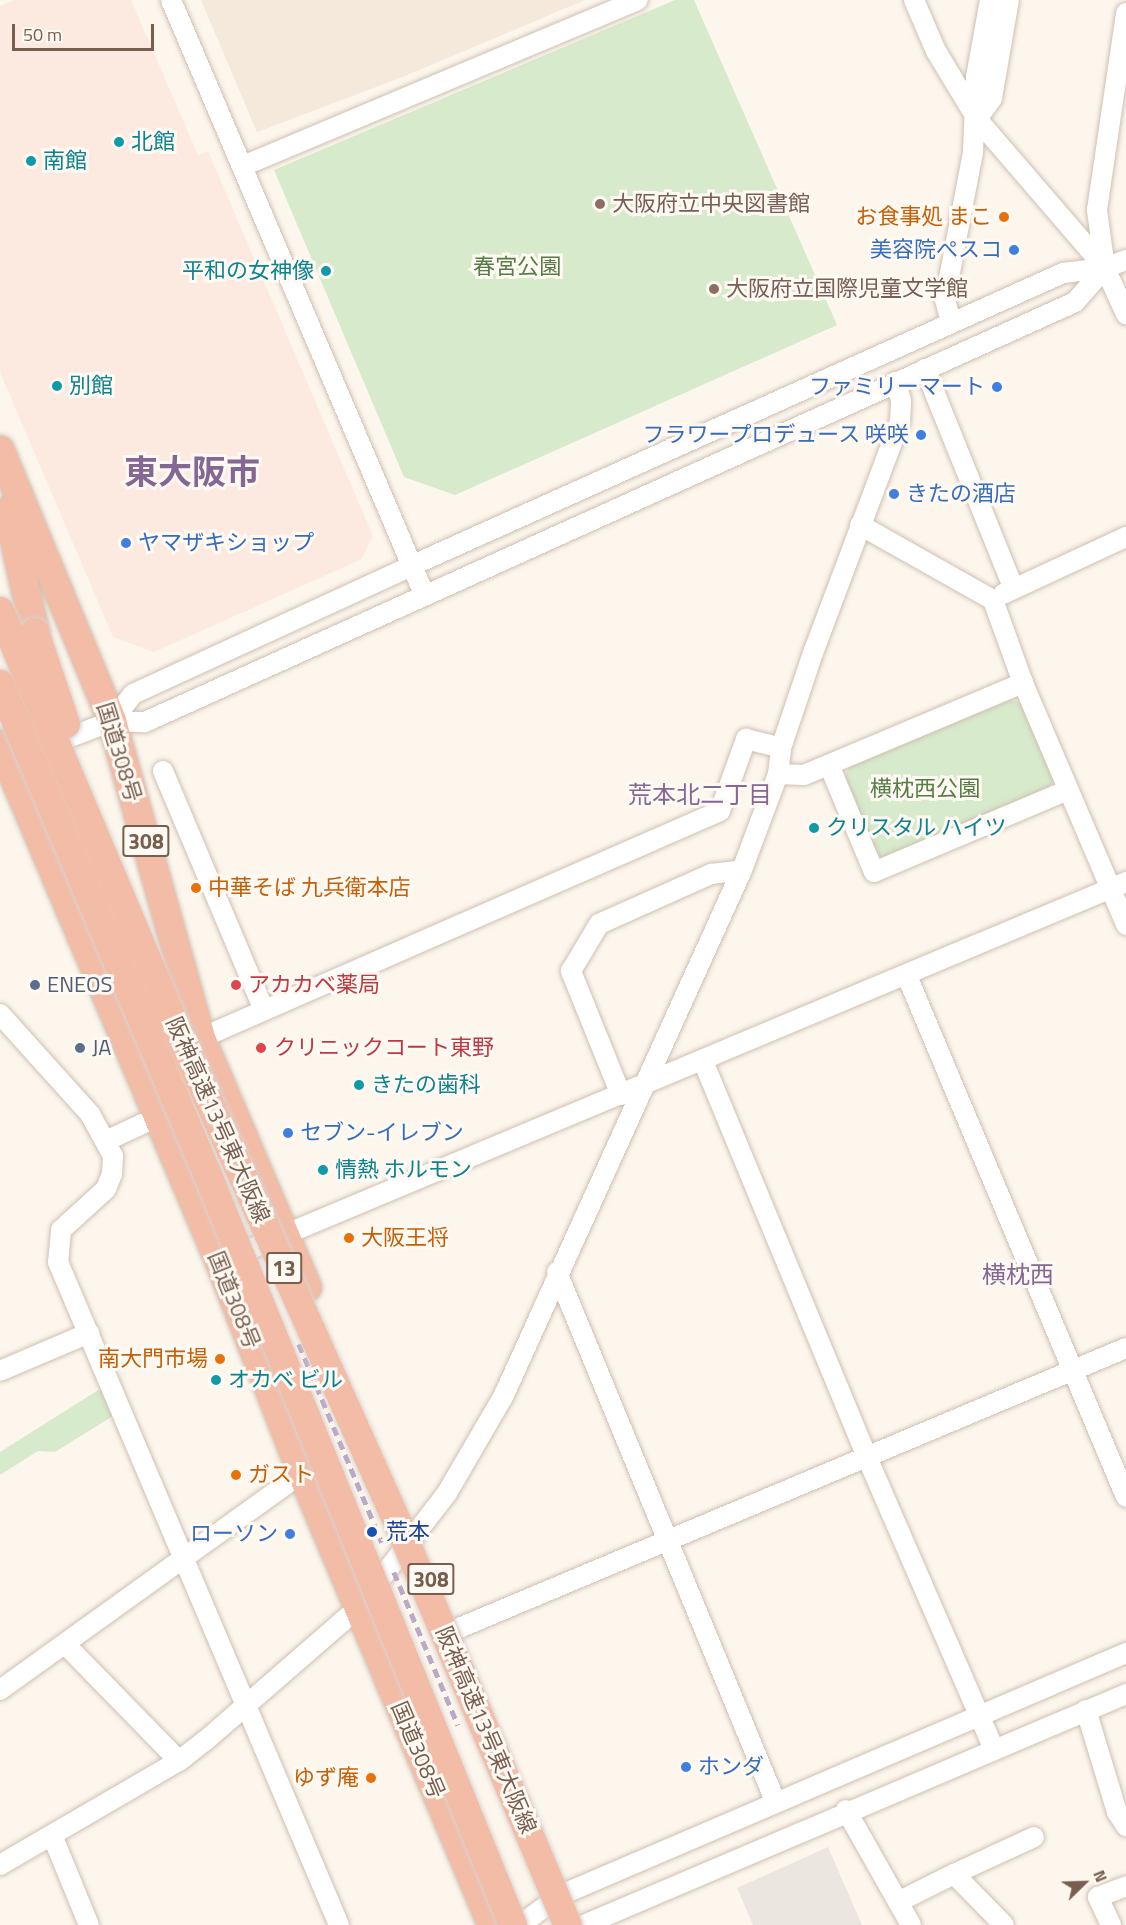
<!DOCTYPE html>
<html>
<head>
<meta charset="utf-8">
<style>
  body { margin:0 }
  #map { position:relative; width:1126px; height:1925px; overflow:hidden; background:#fcf6ed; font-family:"Titillium Web","Noto Sans JP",sans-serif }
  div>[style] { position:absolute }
  .residential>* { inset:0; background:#f4e9db }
  .commercial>* { inset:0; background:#fceae1 }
  .industrial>* { inset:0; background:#ece6e1 }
  .green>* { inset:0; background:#d7eacb }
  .roads { filter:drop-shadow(0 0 2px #cfbfb1) drop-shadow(0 0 2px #cfbfb1) }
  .minor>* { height:20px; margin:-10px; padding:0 10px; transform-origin:10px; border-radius:10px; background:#fff }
  .highway>* { height:28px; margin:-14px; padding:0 14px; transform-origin:14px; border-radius:14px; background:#f3bca7 }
  .rail>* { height:4.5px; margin-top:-2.25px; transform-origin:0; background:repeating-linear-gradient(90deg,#baa9c7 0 9px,transparent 0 15px) }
  .bridges { filter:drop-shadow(0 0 2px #d9d2ce) drop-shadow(0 0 2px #d9d2ce) }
  .highway-bridge>* { height:28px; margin:-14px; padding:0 14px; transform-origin:14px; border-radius:14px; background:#f3bca7 }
  .dots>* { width:16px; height:16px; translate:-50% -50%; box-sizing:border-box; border:3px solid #fefaf3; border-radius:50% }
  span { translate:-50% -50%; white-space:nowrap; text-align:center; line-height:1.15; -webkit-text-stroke:6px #fefaf3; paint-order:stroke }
  .shield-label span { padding:2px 4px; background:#fefaf3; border:2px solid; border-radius:4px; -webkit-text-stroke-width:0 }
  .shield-label { font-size:21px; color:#785e4f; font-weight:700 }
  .culture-label { font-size:22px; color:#0d838f }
  .left { translate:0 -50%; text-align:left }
  .right { translate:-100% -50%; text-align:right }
  .education-label { font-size:22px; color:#785e54 }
  .food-label { font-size:22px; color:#c56008 }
  .shop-label { font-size:22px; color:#366cbe }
  .park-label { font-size:22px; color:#567d47 }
  .street-label { font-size:22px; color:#785e4f }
  .service-label { font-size:22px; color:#4e5e75 }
  .health-label { font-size:22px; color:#be3a42 }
  .transit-label { font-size:22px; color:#164399 }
  .neighbourhood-label { font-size:24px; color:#856793 }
  .town-label { font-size:34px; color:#856793; font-weight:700 }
  .north { position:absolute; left:1054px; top:1853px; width:60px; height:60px; -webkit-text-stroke:4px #fefaf3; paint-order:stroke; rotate:67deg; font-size:16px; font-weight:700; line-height:24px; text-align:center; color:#785e4f }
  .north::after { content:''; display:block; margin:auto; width:21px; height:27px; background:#785e4f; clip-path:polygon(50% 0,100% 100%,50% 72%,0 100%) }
  .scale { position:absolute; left:12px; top:24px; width:142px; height:27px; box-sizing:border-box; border:3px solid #785e4f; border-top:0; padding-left:8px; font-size:18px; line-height:21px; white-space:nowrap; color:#785e4f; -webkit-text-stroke:4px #fefaf3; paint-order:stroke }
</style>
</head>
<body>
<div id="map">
  <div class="residential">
    <div style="clip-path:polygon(201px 0,585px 0,405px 76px,257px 132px)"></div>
  </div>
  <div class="commercial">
    <div style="clip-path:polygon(15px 0,131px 0,198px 155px,208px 151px,373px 536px,362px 559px,154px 652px,113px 637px,0 372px,0 6px)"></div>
  </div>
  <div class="industrial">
    <div style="clip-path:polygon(828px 1847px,862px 1925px,753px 1925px,737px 1888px)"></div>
  </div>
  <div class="green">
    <div style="clip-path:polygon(675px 0,694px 0,837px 325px,455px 495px,404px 477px,274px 170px)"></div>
    <div style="clip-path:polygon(1010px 699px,1023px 704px,1054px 779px,1047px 792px,888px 860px,871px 852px,842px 783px,850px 766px)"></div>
    <div style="clip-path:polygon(100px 1389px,113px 1416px,55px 1452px,38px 1451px,0 1475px,0 1452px)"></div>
  </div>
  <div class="roads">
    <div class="minor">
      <div style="left:171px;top:0;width:646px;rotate:66.93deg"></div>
      <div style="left:914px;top:0;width:56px;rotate:66.7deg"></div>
      <div style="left:936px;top:51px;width:79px;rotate:58.9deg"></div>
      <div style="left:977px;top:119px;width:196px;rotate:49.3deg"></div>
      <div style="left:1105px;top:268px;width:51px;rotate:65.5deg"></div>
      <div style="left:977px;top:119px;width:26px;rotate:-54deg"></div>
      <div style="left:992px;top:98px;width:99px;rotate:-80.2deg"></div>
      <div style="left:243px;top:166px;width:428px;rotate:-22.8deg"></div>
      <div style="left:951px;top:322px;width:24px;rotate:-105deg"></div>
      <div style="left:945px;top:299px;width:150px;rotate:-79.2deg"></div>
      <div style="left:973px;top:152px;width:75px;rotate:-87.7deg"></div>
      <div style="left:976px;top:77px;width:78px;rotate:-79.7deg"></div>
      <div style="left:925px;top:369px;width:235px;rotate:68deg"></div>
      <div style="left:860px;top:525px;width:153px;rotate:29.4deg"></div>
      <div style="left:993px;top:600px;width:88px;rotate:70.1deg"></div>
      <div style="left:1023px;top:683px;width:263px;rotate:66.9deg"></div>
      <div style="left:1003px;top:594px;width:136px;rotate:-24.9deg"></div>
      <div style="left:112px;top:721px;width:34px;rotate:-52deg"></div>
      <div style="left:133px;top:694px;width:308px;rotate:-24.7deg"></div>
      <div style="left:413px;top:565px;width:713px;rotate:-24.19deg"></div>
      <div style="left:1063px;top:273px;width:42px;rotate:-6.8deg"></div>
      <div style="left:1105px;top:268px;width:22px;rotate:-21deg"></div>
      <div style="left:47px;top:746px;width:70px;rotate:-21deg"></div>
      <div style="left:112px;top:721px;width:33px;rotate:2deg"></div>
      <div style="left:145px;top:722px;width:1020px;rotate:-24.3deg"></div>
      <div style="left:1075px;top:302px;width:45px;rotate:-48.6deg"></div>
      <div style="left:1105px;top:268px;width:59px;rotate:-97.9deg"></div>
      <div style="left:1097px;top:210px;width:199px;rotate:-81.6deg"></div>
      <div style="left:829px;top:765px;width:116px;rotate:67.2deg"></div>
      <div style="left:874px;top:872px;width:211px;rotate:-22.9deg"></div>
      <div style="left:163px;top:771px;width:257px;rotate:67.1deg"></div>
      <div style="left:778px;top:774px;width:26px;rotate:2deg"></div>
      <div style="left:804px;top:775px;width:238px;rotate:-22.8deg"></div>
      <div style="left:907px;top:976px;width:565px;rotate:67.2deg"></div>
      <div style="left:0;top:1014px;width:135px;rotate:48deg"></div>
      <div style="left:90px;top:1114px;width:48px;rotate:61.3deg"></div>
      <div style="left:113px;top:1156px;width:18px;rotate:93deg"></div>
      <div style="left:112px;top:1174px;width:16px;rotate:112deg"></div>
      <div style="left:106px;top:1189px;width:61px;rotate:137.7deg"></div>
      <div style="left:61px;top:1230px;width:32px;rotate:95deg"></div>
      <div style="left:58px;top:1262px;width:720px;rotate:67.03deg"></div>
      <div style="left:201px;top:1038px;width:566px;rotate:-23.62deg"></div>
      <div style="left:720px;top:811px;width:77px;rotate:-70.1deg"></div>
      <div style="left:746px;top:739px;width:36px;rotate:14deg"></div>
      <div style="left:703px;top:1061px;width:426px;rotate:67.5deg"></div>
      <div style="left:866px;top:1455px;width:321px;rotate:66.5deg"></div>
      <div style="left:621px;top:1095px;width:134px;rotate:-112deg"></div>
      <div style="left:571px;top:971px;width:55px;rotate:-59.2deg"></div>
      <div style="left:599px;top:924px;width:123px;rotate:-24.1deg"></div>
      <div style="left:711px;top:874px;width:31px;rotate:-7deg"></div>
      <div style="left:106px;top:1141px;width:56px;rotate:-25.2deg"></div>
      <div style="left:229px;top:1258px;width:973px;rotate:-22.74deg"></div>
      <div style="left:557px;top:1272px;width:574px;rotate:67.59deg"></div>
      <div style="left:0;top:1371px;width:97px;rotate:-23.1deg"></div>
      <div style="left:452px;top:1631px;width:731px;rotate:-22.78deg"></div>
      <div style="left:65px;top:1644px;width:163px;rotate:45.7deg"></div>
      <div style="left:0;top:1690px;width:372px;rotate:-35.7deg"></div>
      <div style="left:1086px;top:1710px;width:107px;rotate:73.1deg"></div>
      <div style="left:1117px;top:1812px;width:17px;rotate:57deg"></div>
      <div style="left:846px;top:1810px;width:132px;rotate:60.5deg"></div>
      <div style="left:52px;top:1835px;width:97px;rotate:67.7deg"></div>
      <div style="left:0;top:1865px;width:207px;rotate:-30.2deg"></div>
      <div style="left:179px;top:1761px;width:33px;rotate:-38deg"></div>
      <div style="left:205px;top:1741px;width:204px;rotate:-41deg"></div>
      <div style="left:359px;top:1607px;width:144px;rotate:-52.3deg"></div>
      <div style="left:447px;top:1493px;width:113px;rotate:-59.8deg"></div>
      <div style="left:504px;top:1395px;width:576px;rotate:-65.61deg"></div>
      <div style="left:742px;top:870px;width:103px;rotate:-69.4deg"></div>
      <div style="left:778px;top:774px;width:26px;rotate:-83deg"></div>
      <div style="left:781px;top:748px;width:100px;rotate:-71.4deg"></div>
      <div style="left:813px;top:653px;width:247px;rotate:-69.4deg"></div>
      <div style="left:900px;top:422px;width:21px;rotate:-87deg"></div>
      <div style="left:901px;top:401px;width:20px;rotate:-105deg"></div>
      <div style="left:954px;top:1874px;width:88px;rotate:-24.8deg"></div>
      <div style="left:898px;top:1902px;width:63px;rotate:-26.6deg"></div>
      <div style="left:954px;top:1874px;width:71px;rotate:45.6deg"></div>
      <div style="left:520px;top:1925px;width:51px;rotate:-36.2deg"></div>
      <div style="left:561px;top:1895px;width:615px;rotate:-23.19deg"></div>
      <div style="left:584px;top:1925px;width:589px;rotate:-23.08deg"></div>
      <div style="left:1111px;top:1925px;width:31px;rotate:-115deg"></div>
      <div style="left:1098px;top:1897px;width:30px;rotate:-21deg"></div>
    </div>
    <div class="highway">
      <div style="left:0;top:450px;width:293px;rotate:67.5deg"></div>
      <div style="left:112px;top:721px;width:329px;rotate:74.3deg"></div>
      <div style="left:201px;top:1038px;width:271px;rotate:66.9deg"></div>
      <div style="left:8px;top:511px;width:124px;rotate:77.4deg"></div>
      <div style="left:0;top:744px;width:564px;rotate:67.03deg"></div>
      <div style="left:220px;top:1263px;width:225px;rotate:68.7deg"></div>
      <div style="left:302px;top:1473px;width:490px;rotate:67.2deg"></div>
    </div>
  </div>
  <div class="rail">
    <div style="left:299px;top:1344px;width:215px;rotate:67.3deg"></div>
    <div style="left:287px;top:1349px;width:219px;rotate:67.4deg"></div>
    <div style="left:394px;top:1572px;width:166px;rotate:67.3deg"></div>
    <div style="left:386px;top:1586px;width:159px;rotate:67.5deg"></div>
  </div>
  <div class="bridges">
    <div class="highway-bridge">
      <div style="left:0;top:611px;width:453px;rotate:67.1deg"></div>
      <div style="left:176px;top:1028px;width:548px;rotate:65.87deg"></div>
      <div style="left:400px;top:1528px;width:431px;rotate:67.1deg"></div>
      <div style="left:35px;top:632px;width:97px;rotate:71.4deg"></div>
      <div style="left:0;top:684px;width:531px;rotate:67.06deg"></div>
      <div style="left:207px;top:1173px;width:812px;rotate:67.86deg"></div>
    </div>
  </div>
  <div class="dots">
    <div style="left:119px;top:142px;background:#0f9aa8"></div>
    <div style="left:31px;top:161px;background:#0f9aa8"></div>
    <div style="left:600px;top:204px;background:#8d6e63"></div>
    <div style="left:1004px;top:217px;background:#e8710a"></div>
    <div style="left:1014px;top:250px;background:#3f7fe0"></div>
    <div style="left:326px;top:271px;background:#0f9aa8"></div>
    <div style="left:714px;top:289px;background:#8d6e63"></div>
    <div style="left:57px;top:386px;background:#0f9aa8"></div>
    <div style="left:997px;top:387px;background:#3f7fe0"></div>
    <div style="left:921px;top:435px;background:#3f7fe0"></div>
    <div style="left:894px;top:494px;background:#3f7fe0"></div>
    <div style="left:126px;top:543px;background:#3f7fe0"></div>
    <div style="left:814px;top:828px;background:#0f9aa8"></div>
    <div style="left:196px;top:888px;background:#e8710a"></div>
    <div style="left:35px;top:985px;background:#5c6f8a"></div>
    <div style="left:236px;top:985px;background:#e0444e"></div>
    <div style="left:80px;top:1048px;background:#5c6f8a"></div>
    <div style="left:261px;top:1048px;background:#e0444e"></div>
    <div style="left:359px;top:1085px;background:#0f9aa8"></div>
    <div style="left:288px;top:1133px;background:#3f7fe0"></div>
    <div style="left:323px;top:1170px;background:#0f9aa8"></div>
    <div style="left:349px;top:1238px;background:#e8710a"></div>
    <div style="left:220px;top:1359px;background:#e8710a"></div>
    <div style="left:216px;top:1380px;background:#0f9aa8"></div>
    <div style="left:236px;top:1475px;background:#e8710a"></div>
    <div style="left:372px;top:1532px;background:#1a4fb4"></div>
    <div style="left:290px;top:1534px;background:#3f7fe0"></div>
    <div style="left:686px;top:1767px;background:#3f7fe0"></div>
    <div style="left:371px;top:1778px;background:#e8710a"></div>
  </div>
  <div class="shield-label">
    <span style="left:146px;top:841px">308</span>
    <span style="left:284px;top:1268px">13</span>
    <span style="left:431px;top:1579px">308</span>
  </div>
  <div class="culture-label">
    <span class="left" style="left:131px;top:142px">北館</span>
    <span class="left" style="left:43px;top:161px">南館</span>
    <span class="right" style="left:314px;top:271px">平和の女神像</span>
    <span class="left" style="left:69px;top:386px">別館</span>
    <span class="left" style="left:826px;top:828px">クリスタル ハイツ</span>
    <span class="left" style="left:371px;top:1085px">きたの歯科</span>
    <span class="left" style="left:335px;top:1170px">情熱 ホルモン</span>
    <span class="left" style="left:228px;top:1380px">オカベ ビル</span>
  </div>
  <div class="education-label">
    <span class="left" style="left:612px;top:204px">大阪府立中央図書館</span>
    <span class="left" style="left:726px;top:289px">大阪府立国際児童文学館</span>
  </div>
  <div class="food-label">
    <span class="right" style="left:992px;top:217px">お食事処 まこ</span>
    <span class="left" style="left:208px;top:888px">中華そば 九兵衛本店</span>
    <span class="left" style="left:361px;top:1238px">大阪王将</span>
    <span class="right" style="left:208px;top:1359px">南大門市場</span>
    <span class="left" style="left:248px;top:1475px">ガスト</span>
    <span class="right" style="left:359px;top:1778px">ゆず庵</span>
  </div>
  <div class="shop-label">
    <span class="right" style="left:1002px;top:250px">美容院ぺスコ</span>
    <span class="right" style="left:985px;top:387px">ファミリーマート</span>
    <span class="right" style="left:909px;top:435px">フラワープロデュース 咲咲</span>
    <span class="left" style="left:906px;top:494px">きたの酒店</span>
    <span class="left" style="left:138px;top:543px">ヤマザキショップ</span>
    <span class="left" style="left:300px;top:1133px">セブン-イレブン</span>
    <span class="right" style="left:278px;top:1534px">ローソン</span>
    <span class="left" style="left:698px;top:1767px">ホンダ</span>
  </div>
  <div class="park-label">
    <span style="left:517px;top:267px">春宮公園</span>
    <span style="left:925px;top:789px">横枕西公園</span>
  </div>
  <div class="street-label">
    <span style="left:119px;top:752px;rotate:73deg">国道308号</span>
    <span style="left:218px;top:1120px;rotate:66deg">阪神高速13号東大阪線</span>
    <span style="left:234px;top:1300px;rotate:68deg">国道308号</span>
    <span style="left:486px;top:1730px;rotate:67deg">阪神高速13号東大阪線</span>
    <span style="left:418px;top:1750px;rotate:67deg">国道308号</span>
  </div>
  <div class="service-label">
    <span class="left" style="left:47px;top:985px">ENEOS</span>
    <span class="left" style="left:92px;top:1048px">JA</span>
  </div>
  <div class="health-label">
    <span class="left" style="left:248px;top:985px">アカカベ薬局</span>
    <span class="left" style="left:274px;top:1048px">クリニックコート東野</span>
  </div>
  <div class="transit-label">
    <span class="left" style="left:386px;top:1532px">荒本</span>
  </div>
  <div class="neighbourhood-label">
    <span style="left:700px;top:795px">荒本北二丁目</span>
    <span style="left:1018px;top:1275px">横枕西</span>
  </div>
  <div class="town-label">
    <span style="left:192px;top:472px">東大阪市</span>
  </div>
  <div class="north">N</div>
  <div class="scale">50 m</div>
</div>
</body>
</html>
